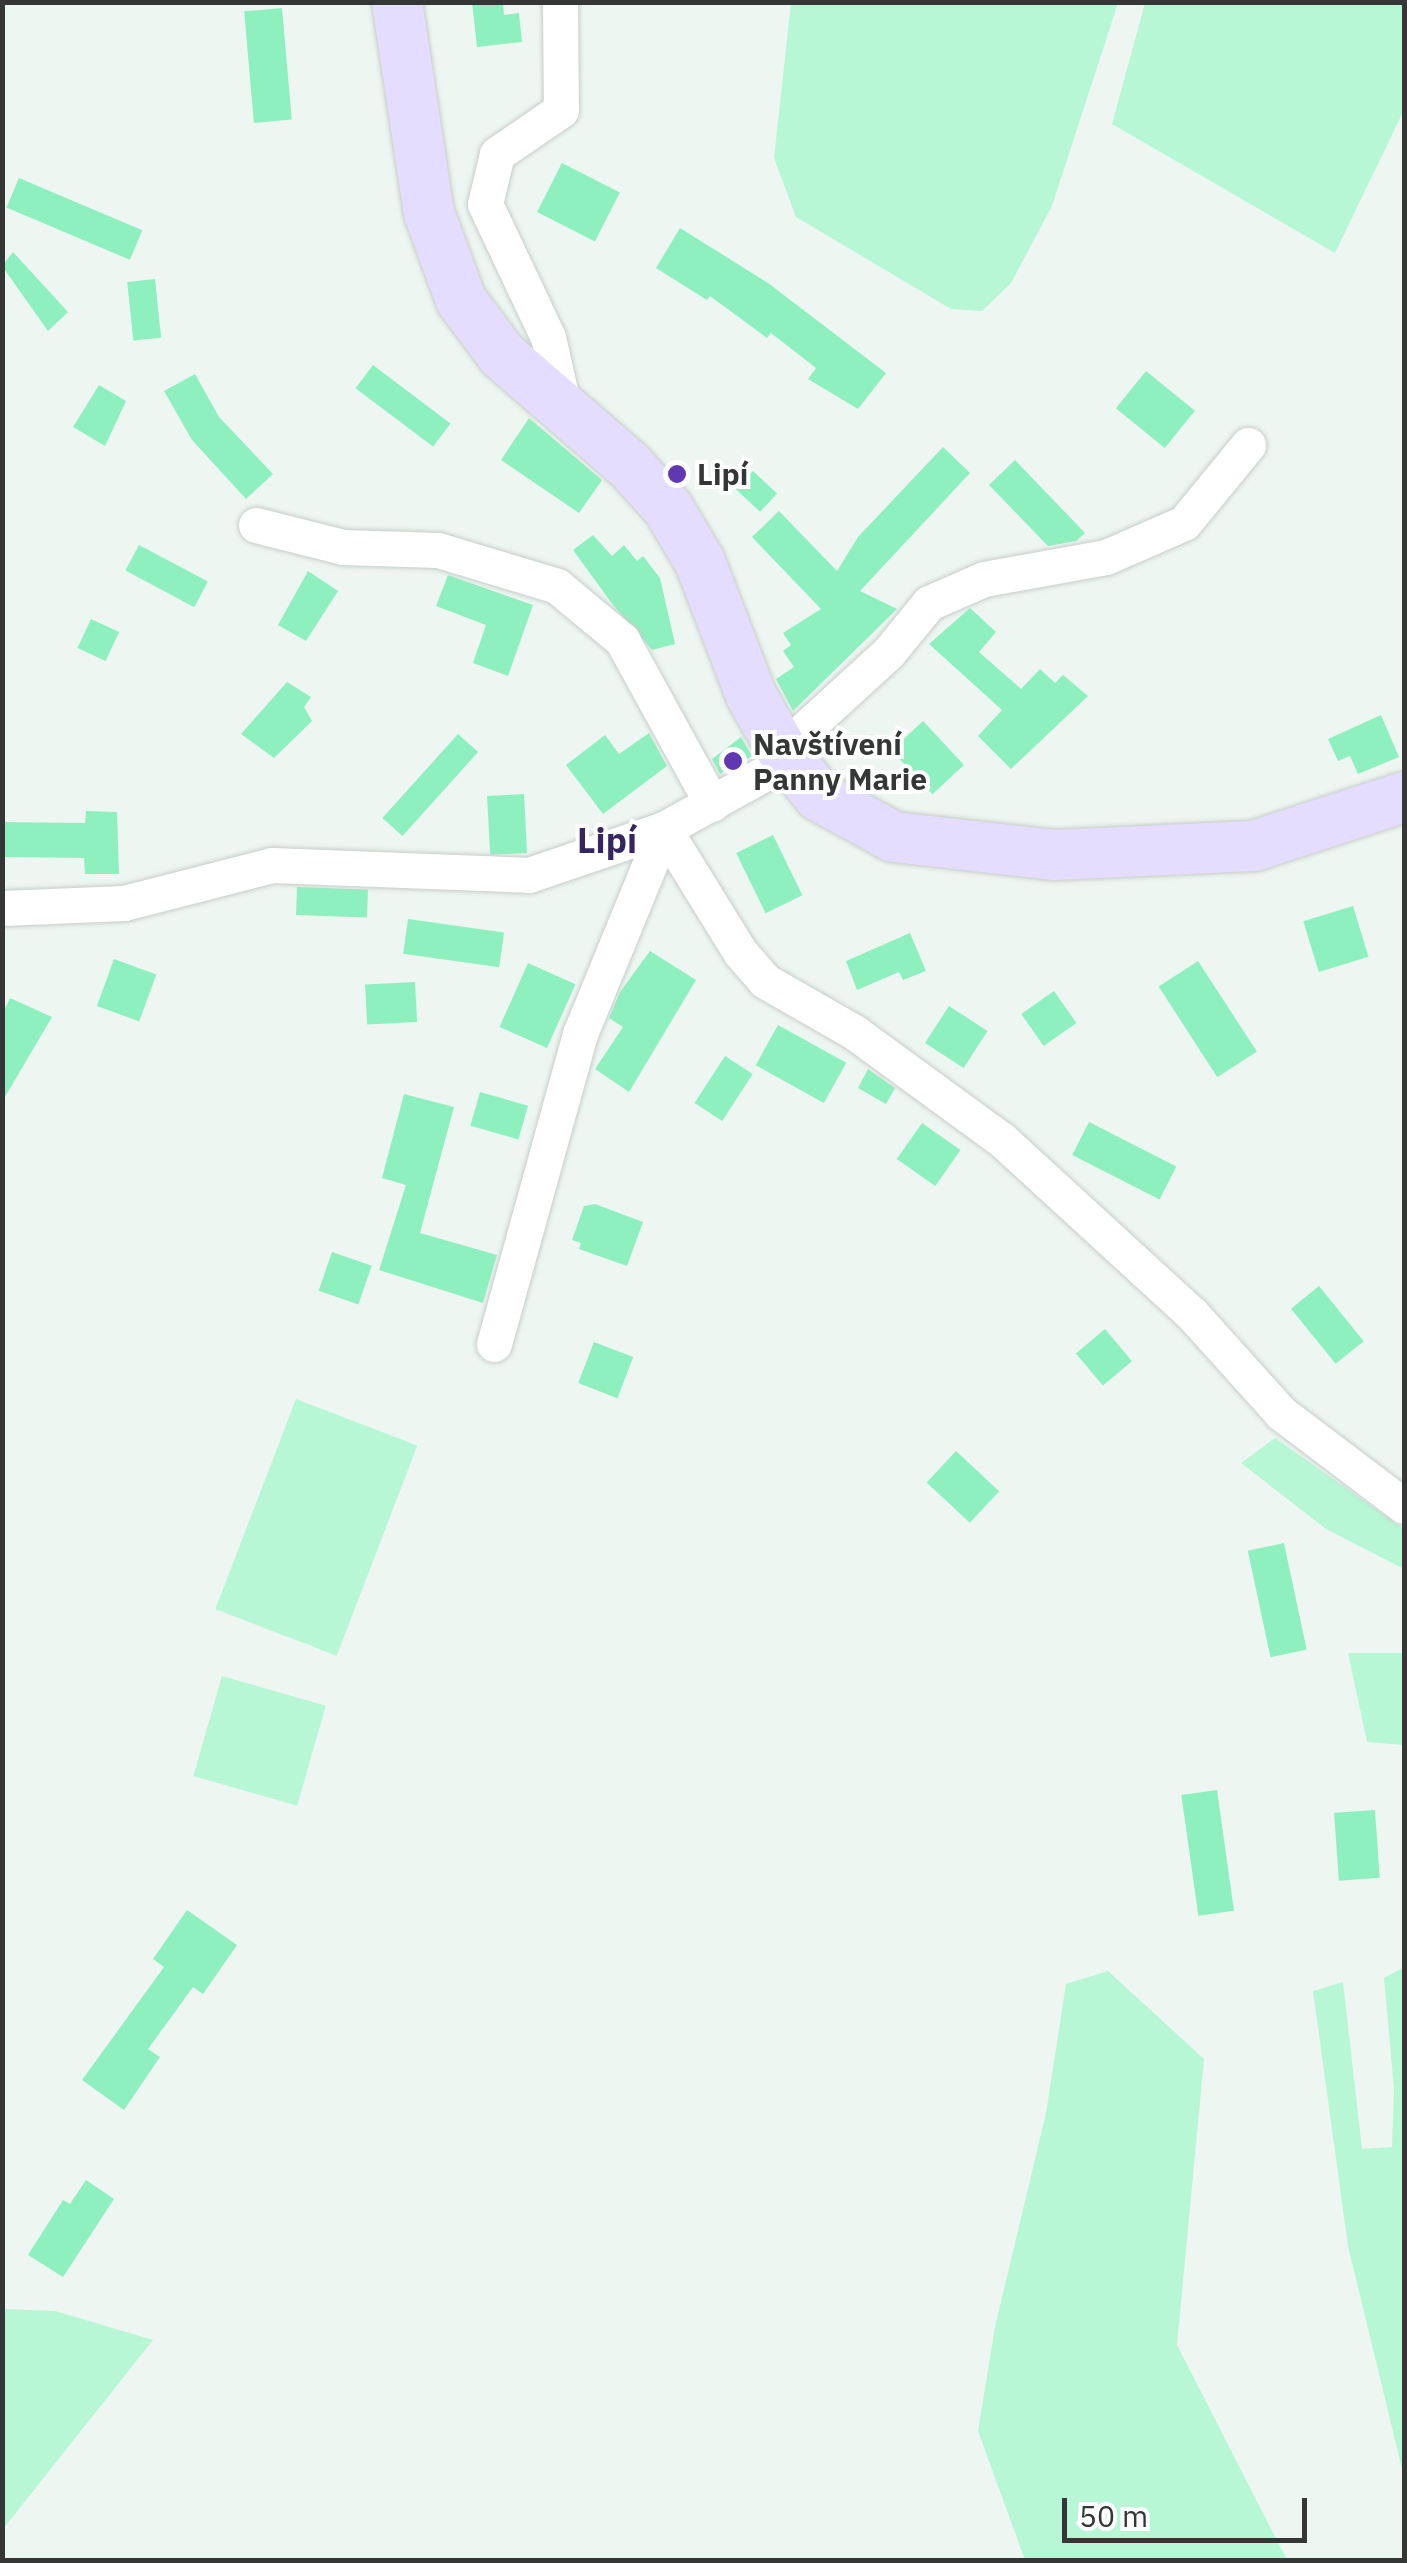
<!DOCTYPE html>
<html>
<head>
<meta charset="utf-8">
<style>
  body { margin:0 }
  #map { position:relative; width:1407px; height:2563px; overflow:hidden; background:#eef6f1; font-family:"IBM Plex Sans",sans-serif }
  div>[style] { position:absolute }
  .green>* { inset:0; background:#b7f7d5; transform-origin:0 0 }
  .building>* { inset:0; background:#8ff0bf; transform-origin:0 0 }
  .roads { filter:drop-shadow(0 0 2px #c7ceca) drop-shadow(0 0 2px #c7ceca) }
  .street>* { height:35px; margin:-17.5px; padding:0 17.5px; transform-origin:17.5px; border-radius:17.5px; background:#fff }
  .secondary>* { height:50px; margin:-25px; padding:0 25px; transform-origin:25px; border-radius:25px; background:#e5ddfd }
  .dots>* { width:28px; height:28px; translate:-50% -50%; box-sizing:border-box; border:5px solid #fff; border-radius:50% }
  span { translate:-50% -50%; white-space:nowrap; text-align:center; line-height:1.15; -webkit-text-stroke:8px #fff; paint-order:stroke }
  .poi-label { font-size:30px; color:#343735; font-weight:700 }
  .left { translate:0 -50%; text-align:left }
  .quarter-label { font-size:35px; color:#362660; font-weight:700 }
  .frame { position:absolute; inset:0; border:5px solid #343735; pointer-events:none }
  .scale { position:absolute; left:1062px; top:2498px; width:245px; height:45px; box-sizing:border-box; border:5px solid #343735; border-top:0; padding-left:12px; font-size:30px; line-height:35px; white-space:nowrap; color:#343735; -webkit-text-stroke:8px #fff; paint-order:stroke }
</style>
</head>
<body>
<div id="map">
  <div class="green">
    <div style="clip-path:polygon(791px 3px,1118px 3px,1052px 206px,1011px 283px,982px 311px,951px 309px,796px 217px,774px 158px)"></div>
    <div style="clip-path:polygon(1145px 3px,1404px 3px,1404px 110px,1335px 253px,1112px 124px)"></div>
    <div style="left:296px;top:1399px;width:130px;height:225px;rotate:21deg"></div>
    <div style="clip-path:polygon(1275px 1438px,1404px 1529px,1404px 1569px,1326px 1529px,1241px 1463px)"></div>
    <div style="clip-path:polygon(1348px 1653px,1404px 1653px,1404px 1745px,1367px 1742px)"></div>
    <div style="left:222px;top:1676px;width:108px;height:104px;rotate:16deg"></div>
    <div style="clip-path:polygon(1404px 1967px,1404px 2477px,1348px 2246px,1313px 1991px,1343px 1982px,1362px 2149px,1392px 2147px,1394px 2089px,1384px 1978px)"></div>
    <div style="clip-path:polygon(1108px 1971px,1204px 2059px,1177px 2345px,1287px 2560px,1025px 2560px,978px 2431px,995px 2327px,1046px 2113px,1066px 1984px)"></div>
    <div style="clip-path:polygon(3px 2309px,55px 2311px,153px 2340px,3px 2529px)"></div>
  </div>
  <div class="building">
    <div style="clip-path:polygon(472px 2px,503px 2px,504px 15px,519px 13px,522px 42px,477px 47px)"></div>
    <div style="left:282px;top:8px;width:112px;height:38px;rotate:85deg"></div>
    <div style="left:562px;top:163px;width:65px;height:55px;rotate:27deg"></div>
    <div style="left:19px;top:178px;width:134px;height:32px;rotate:23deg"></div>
    <div style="clip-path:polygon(680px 228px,768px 283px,886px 373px,858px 409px,808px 379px,816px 368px,771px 333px,767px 338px,710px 296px,707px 300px,656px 268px)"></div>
    <div style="clip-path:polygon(13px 252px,68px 312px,48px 331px,2px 266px)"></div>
    <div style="left:155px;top:279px;width:59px;height:28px;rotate:84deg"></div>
    <div style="left:373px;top:365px;width:97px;height:29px;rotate:37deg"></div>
    <div style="left:1146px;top:371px;width:63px;height:48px;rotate:39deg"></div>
    <div style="clip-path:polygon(195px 374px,219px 417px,273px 474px,246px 499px,192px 440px,164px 391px)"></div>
    <div style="clip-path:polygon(99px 385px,126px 401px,105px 446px,73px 427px)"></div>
    <div style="clip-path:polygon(529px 418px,602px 480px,579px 513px,501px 460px)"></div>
    <div style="clip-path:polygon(943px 447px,970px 473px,860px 591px,897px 609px,793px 711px,776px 679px,794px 667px,783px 651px,791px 645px,783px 633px,821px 609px,752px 537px,779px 511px,837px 571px,858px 537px)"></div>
    <div style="clip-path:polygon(1015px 460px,1085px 533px,1076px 541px,1048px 546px,989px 485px)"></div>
    <div style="left:753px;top:471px;width:33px;height:25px;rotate:43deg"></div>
    <div style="clip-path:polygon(593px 535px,612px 556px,624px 545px,637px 561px,643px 556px,660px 578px,675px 644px,652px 650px,613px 605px,573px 550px)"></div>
    <div style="left:139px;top:545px;width:78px;height:29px;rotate:28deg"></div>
    <div style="clip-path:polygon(308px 571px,338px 591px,306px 641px,278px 625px)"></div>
    <div style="clip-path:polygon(448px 575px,533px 605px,508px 676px,473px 663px,486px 625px,436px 606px)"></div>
    <div style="clip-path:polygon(970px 608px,996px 632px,979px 652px,1021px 689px,1040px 669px,1055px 683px,1063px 675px,1088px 696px,1011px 769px,978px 736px,1002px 710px,929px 644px)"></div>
    <div style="left:91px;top:619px;width:31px;height:32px;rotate:25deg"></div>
    <div style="clip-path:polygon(287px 682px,311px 697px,304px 707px,312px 721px,274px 758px,241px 734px)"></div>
    <div style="clip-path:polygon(1381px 715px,1399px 757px,1358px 774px,1350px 756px,1338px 761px,1328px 739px)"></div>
    <div style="left:923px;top:721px;width:60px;height:43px;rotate:47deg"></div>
    <div style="clip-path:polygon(649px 733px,667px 766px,603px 814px,566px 765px,605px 735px,619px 754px)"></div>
    <div style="left:458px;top:734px;width:27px;height:113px;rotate:42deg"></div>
    <div style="clip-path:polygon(741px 737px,752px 756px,720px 774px,712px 759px)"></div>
    <div style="left:524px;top:794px;width:59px;height:37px;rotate:87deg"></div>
    <div style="clip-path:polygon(86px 811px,117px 812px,119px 874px,85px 874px,84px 858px,2px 857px,2px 822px,85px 823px)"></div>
    <div style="left:773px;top:835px;width:67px;height:41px;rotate:64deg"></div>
    <div style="left:297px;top:887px;width:71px;height:28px;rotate:2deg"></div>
    <div style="left:1353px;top:906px;width:53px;height:52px;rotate:73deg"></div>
    <div style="left:408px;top:919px;width:97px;height:35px;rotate:8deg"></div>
    <div style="clip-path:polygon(910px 933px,926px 971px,903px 980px,899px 972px,857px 990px,846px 961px)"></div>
    <div style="clip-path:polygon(650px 951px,696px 980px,629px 1092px,595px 1069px,623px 1027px,609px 1018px,620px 992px)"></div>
    <div style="left:114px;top:959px;width:45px;height:50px;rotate:20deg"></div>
    <div style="left:1198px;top:961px;width:108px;height:47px;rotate:57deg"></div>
    <div style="left:528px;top:963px;width:52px;height:70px;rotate:24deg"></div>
    <div style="left:415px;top:982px;width:40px;height:50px;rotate:87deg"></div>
    <div style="left:1054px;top:991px;width:39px;height:40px;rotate:55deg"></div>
    <div style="clip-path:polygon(10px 998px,52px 1017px,2px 1102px,2px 1015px)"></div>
    <div style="left:949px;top:1006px;width:46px;height:44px;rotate:33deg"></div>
    <div style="left:778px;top:1025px;width:78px;height:46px;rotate:29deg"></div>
    <div style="left:725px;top:1056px;width:33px;height:56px;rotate:33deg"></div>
    <div style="clip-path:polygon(868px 1069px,895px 1088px,886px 1104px,858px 1088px)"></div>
    <div style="left:480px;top:1092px;width:50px;height:35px;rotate:16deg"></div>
    <div style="clip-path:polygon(404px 1094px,454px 1107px,420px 1233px,497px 1255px,483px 1303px,379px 1270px,406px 1185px,382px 1178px)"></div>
    <div style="left:1089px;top:1122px;width:98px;height:37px;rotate:27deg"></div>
    <div style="left:922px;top:1123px;width:47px;height:44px;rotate:35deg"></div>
    <div style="clip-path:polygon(595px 1204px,643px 1222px,627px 1266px,579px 1249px,581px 1243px,572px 1240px,584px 1206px)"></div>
    <div style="left:332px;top:1252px;width:42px;height:41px;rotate:19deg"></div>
    <div style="left:1319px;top:1286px;width:71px;height:36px;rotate:51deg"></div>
    <div style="left:1105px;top:1329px;width:42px;height:38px;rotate:50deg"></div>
    <div style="left:594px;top:1342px;width:42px;height:44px;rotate:21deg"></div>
    <div style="left:956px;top:1451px;width:59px;height:43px;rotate:43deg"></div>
    <div style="left:1284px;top:1543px;width:109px;height:37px;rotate:78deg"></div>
    <div style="left:1217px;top:1790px;width:122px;height:36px;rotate:82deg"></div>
    <div style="left:1375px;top:1810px;width:68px;height:41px;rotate:86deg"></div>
    <div style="clip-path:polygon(187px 1910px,237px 1945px,203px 1994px,193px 1987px,148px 2049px,160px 2057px,124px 2110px,82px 2080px,164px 1967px,153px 1959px)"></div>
    <div style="clip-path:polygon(86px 2180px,114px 2199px,63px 2277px,28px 2255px,63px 2200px,70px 2204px)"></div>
  </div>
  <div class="roads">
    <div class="street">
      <div style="left:560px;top:2px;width:108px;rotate:89.5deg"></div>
      <div style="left:561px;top:110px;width:78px;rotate:145.5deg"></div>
      <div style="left:497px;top:154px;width:51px;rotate:103.5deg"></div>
      <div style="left:485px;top:204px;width:147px;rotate:64.7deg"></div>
      <div style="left:548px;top:337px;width:78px;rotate:77.4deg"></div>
      <div style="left:256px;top:525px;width:90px;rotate:14.2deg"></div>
      <div style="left:343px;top:547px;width:95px;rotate:1.8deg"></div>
      <div style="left:438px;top:550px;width:124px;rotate:16.8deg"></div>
      <div style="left:557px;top:586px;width:85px;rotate:39.7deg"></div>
      <div style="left:622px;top:640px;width:187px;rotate:61.2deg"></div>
      <div style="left:782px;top:750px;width:145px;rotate:-42.5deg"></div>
      <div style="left:889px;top:652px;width:63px;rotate:-50.8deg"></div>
      <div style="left:929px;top:603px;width:60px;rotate:-23.6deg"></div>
      <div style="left:984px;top:579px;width:124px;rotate:-10.2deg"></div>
      <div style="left:1106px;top:557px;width:85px;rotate:-23.6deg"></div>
      <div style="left:1184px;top:523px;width:101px;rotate:-50.6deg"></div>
      <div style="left:789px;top:760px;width:143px;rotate:151.1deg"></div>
      <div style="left:664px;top:829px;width:145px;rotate:58.3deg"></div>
      <div style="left:740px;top:952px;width:38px;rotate:49deg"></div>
      <div style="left:765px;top:981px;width:103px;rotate:29.8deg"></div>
      <div style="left:854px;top:1032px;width:182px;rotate:36.1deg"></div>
      <div style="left:1001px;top:1139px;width:259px;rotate:42.5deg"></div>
      <div style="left:1192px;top:1314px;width:133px;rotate:48deg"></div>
      <div style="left:1281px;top:1413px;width:154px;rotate:37.1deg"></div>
      <div style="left:2px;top:908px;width:122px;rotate:-2.3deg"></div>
      <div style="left:124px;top:903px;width:153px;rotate:-14.4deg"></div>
      <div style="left:272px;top:865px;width:257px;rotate:2.2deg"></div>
      <div style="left:529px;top:875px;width:143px;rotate:-18.8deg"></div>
      <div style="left:494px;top:1344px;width:322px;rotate:-74.5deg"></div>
      <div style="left:580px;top:1034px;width:222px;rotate:-67.7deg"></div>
    </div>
    <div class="secondary">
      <div style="left:397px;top:2px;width:213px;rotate:81.4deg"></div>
      <div style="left:429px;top:213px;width:93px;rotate:69.8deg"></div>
      <div style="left:461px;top:300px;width:69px;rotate:53.3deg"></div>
      <div style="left:502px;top:355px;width:168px;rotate:40.9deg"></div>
      <div style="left:629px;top:465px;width:58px;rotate:47.8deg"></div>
      <div style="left:668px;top:508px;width:63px;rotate:59.3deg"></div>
      <div style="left:700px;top:562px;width:142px;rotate:69deg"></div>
      <div style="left:751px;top:695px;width:63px;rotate:60.6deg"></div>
      <div style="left:782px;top:750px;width:59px;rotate:51.2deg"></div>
      <div style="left:819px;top:796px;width:85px;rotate:28.7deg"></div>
      <div style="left:894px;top:837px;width:162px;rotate:6.4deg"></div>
      <div style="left:1055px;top:855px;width:199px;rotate:-2.6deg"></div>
      <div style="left:1254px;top:846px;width:158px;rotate:-18.1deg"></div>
    </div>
  </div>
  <div class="dots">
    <div style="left:677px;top:474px;background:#6039b2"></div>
    <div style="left:733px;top:761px;background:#6039b2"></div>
  </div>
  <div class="poi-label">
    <span class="left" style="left:697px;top:474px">Lipí</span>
    <span class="left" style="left:753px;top:761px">Navštívení<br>Panny Marie</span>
  </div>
  <div class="quarter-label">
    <span style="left:607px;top:840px">Lipí</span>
  </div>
  <div class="frame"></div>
  <div class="scale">50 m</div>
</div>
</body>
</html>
